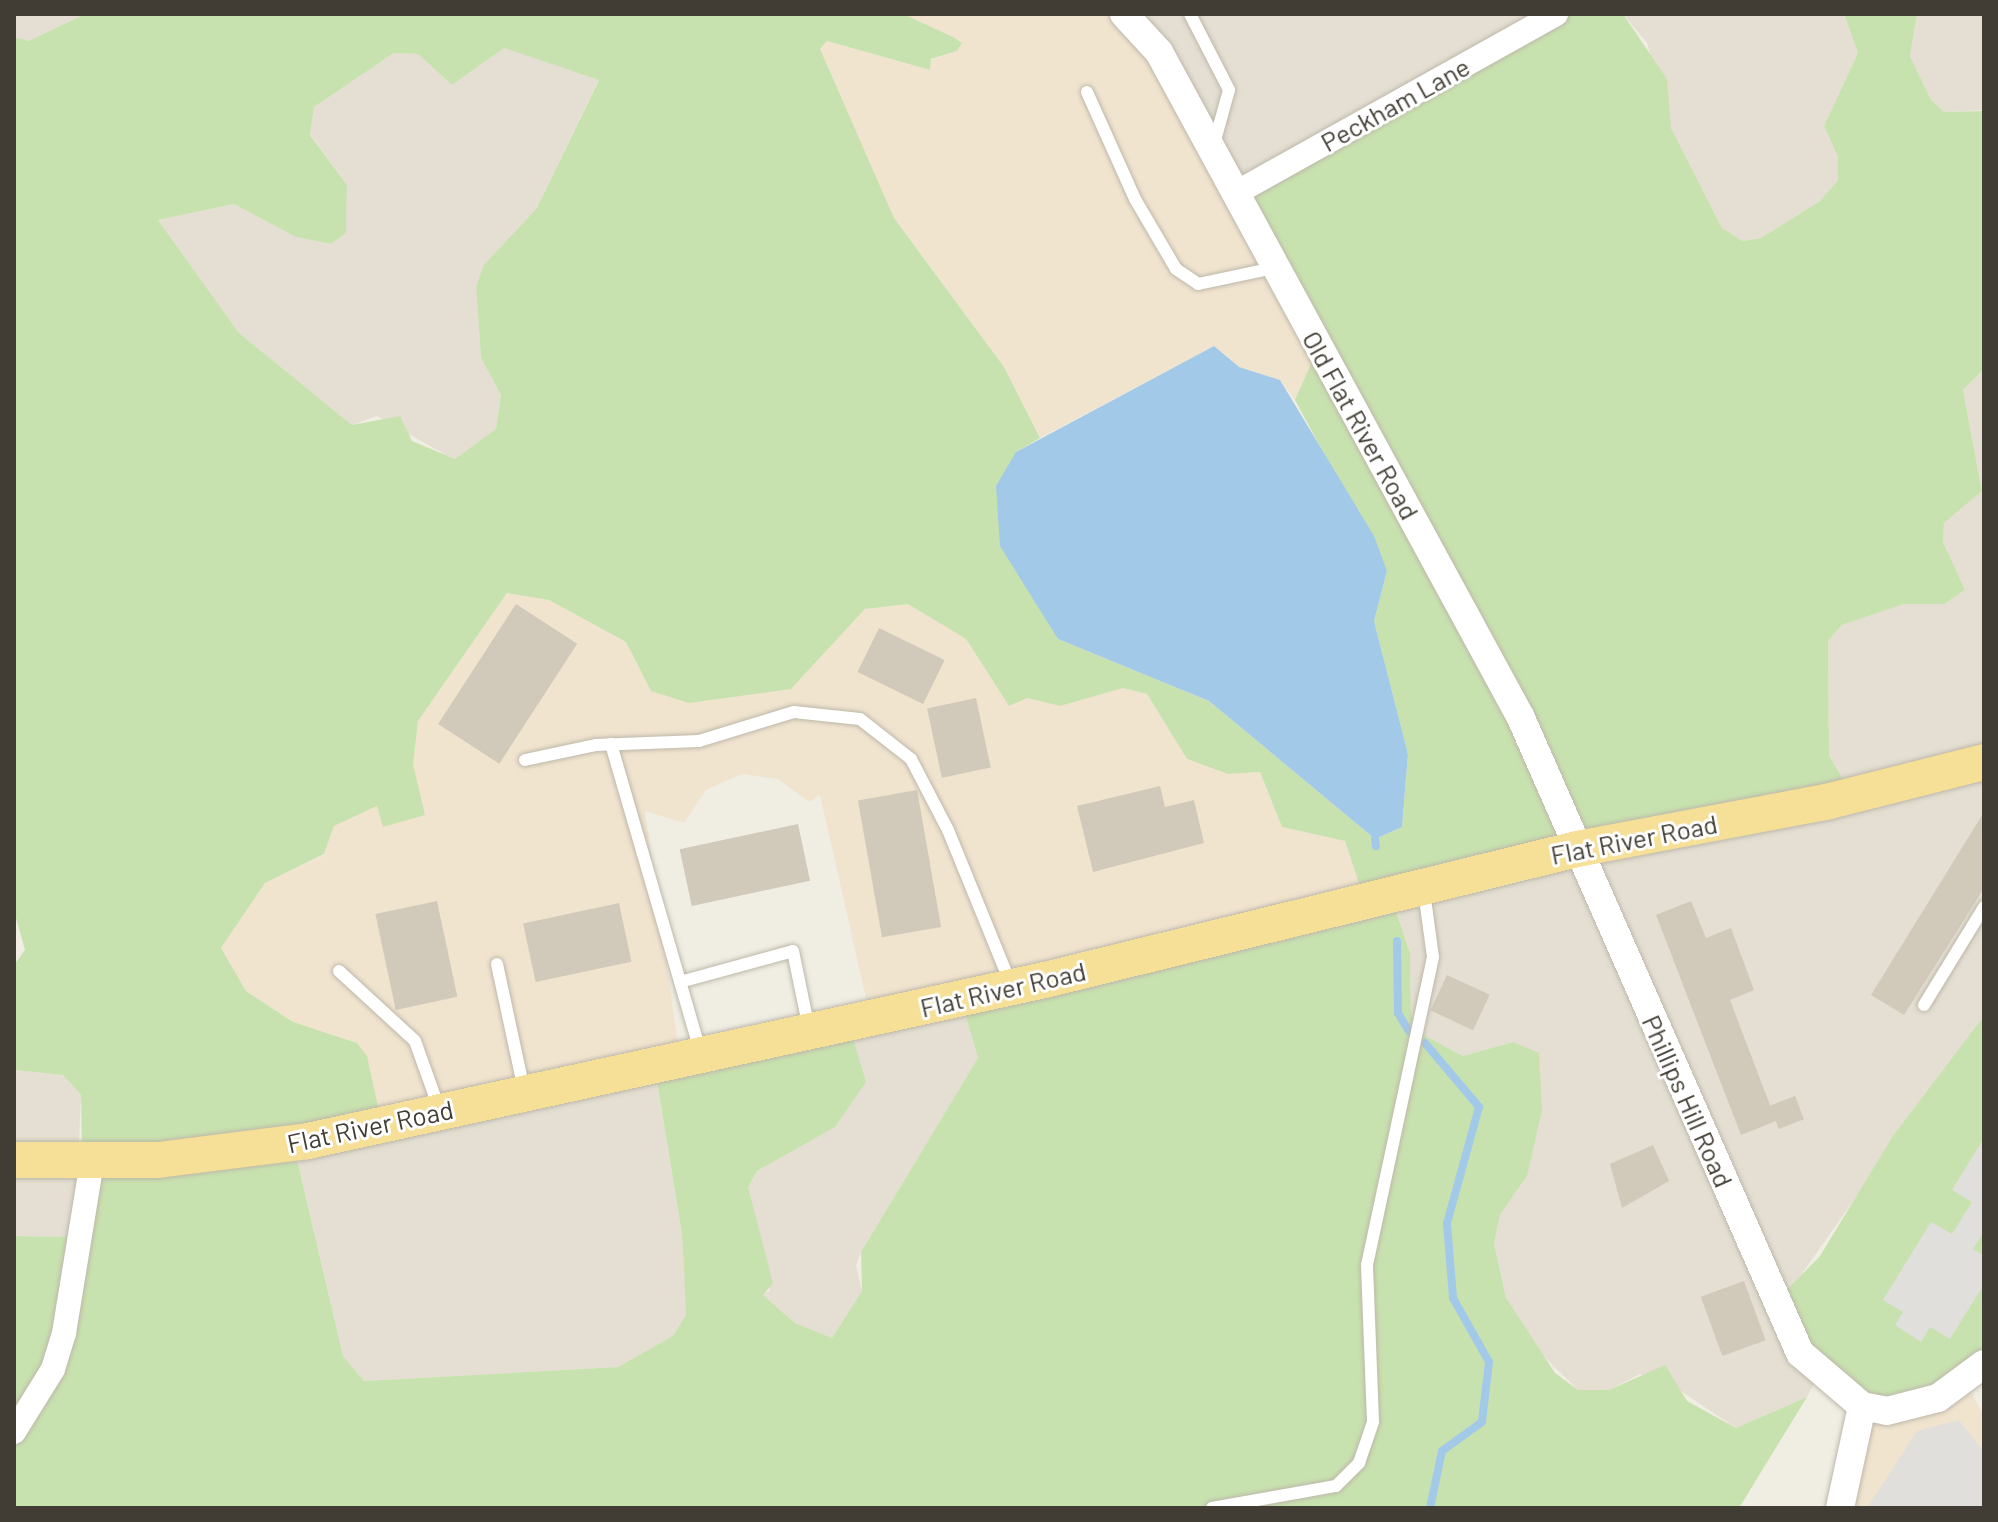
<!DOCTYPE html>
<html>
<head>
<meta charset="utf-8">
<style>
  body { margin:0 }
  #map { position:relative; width:1998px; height:1522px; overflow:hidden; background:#f0ede3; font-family:Barlow,sans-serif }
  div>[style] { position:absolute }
  .residential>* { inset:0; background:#e4dfd2 }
  .commercial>* { inset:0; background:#f1e4cf }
  .green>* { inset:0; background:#c8e2af }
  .parking>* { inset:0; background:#e1dfdb }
  .water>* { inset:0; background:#a3c9e9 }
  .stream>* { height:8px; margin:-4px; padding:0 4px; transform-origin:4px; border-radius:4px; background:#a3c9e9 }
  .building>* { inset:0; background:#d1c9ba; transform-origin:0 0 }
  .roads { filter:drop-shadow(0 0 2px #bdb8aa) drop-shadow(0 0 2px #bdb8aa) }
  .service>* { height:12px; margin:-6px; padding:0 6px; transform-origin:6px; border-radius:6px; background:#fff }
  .minor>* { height:24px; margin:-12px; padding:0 12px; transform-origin:12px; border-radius:12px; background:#fff }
  .tertiary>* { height:28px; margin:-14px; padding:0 14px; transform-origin:14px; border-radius:14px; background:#fff }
  .primary>* { height:36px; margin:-18px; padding:0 18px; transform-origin:18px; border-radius:18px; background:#f6df97 }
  span { translate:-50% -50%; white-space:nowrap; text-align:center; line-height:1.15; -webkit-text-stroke:6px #fff; paint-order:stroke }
  .street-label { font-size:26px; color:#413d34 }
  .frame { position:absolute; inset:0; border:16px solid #413d34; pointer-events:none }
</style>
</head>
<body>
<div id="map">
  <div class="residential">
    <div style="clip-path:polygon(14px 14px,85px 14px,29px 42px,14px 37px)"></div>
    <div style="clip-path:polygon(1126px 14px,1559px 14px,1235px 189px)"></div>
    <div style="clip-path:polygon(1623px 14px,1844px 14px,1858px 53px,1824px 126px,1838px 157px,1838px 180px,1820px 201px,1761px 238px,1743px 241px,1722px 228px,1671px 128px,1647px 43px)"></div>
    <div style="clip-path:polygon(1917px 14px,1984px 14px,1984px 110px,1944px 112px,1931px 100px,1910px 56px)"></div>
    <div style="clip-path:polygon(504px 48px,599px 79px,537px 208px,485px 265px,476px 285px,481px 358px,501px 395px,496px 429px,455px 460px,377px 416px,352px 425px,239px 333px,158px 220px,234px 204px,296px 237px,331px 244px,346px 233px,347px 185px,310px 134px,314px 107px,394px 53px,418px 54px,452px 85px)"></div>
    <div style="clip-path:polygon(1984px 369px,1984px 1016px,1803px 1272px,1820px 1372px,1807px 1397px,1736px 1428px,1673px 1386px,1640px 1374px,1609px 1390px,1578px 1390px,1528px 1341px,1506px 1298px,1494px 1243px,1500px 1215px,1527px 1176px,1513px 1042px,1463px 1056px,1420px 1033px,1411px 1014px,1410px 953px,1391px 895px,1846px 785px,1829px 755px,1828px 641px,1842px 625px,1904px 604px,1944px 604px,1965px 590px,1943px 542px,1944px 523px,1982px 491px,1963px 390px)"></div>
    <div style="clip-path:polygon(960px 997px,978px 1058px,861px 1252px,856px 1265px,862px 1292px,832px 1338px,795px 1323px,762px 1294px,770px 1291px,748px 1187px,757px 1171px,835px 1127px,848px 1022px)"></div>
    <div style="clip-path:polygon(655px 1069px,682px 1234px,686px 1315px,674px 1336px,618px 1367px,364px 1381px,343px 1356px,293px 1141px)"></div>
    <div style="clip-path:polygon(14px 1070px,63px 1075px,81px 1095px,75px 1237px,14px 1236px)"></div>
  </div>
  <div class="commercial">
    <div style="clip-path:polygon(903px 14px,1126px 14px,1317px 350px,1295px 400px,1280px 380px,1239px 367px,1214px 346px,1040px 438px,1004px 367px,894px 218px,826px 73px,820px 49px,827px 41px,929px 70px,931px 60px,957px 51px,961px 43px)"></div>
    <div style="clip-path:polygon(507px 593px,549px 600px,626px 642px,651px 691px,791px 689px,865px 609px,909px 604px,966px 639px,1009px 706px,1027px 698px,1060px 706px,1123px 688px,1147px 694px,1187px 759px,1228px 774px,1260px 772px,1282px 827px,1345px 841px,1364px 899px,870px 1016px,820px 795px,809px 802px,778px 779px,742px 774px,706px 790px,684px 823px,645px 811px,680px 1059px,381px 1120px,357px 1043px,293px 1022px,246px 991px,221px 948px,265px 883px,324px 855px,334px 826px,377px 806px,424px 815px,413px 764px,418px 721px)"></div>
    <div style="clip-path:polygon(1965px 1381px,1984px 1416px,1984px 1508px,1841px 1508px,1853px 1426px)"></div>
  </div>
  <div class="green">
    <div style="clip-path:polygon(evenodd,85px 14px,903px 14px,953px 37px,962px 43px,957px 51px,931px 59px,930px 70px,827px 41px,820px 49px,894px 218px,1004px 367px,1040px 438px,1016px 452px,1058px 639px,1209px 701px,1375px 839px,1402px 827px,1408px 754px,1374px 621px,1387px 571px,1295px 400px,1317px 350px,1235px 189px,1559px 14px,1623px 14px,1667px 79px,1671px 128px,1722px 228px,1743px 241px,1761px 238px,1820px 201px,1838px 180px,1838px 157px,1824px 126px,1858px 53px,1844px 14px,1917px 14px,1910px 56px,1931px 100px,1944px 112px,1984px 111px,1984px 369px,1963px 390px,1982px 491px,1944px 523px,1943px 542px,1965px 590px,1944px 604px,1904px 604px,1842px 625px,1828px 641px,1829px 755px,1846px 785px,1391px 896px,1410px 953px,1411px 1014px,1420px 1033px,1463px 1056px,1513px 1042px,1539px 1053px,1542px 1110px,1527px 1176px,1500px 1215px,1494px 1243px,1506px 1298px,1555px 1373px,1578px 1390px,1609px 1390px,1665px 1365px,1687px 1401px,1736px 1428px,1807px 1397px,1739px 1508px,14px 1508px,14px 1236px,75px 1237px,82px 1152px,81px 1095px,63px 1075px,14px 1070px,14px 965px,25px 950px,14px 911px,14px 37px,29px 41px,85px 14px,504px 48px,599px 80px,537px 208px,484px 265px,476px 286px,481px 358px,501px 395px,496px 429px,455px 459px,412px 441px,400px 416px,352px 425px,239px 333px,158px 220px,234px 204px,296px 237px,331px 244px,346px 233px,347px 185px,310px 135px,314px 107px,394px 53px,418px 54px,452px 85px,504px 48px,85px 14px,507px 593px,549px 600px,626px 642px,651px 691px,689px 703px,791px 689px,865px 609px,908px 604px,966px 639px,1009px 706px,1027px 698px,1060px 706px,1123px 688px,1147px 694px,1187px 759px,1228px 774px,1260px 772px,1282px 827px,1345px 841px,1364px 899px,960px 997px,978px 1058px,861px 1252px,862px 1291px,832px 1338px,795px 1323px,763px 1295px,773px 1283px,748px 1187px,757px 1171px,835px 1127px,866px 1082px,848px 1022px,655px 1069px,682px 1234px,686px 1315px,673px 1336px,618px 1367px,364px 1381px,343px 1356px,293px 1142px,381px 1120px,367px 1056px,357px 1043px,293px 1022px,246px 991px,221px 948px,265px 883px,324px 854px,334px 826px,377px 806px,383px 827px,425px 815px,413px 764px,418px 721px,507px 593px)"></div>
    <div style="clip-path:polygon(1984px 1016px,1984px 1361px,1885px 1408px,1820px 1372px,1778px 1299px,1820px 1256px,1893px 1136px)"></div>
  </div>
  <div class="parking">
    <div style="clip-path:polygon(1984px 1138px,1984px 1231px,1973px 1249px,1984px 1256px,1984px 1284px,1950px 1339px,1930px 1327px,1921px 1342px,1895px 1325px,1903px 1312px,1883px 1300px,1931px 1222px,1952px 1234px,1972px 1202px,1952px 1190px)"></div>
    <div style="clip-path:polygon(1959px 1420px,1984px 1452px,1984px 1508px,1867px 1508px,1917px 1431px)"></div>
  </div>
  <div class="water">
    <div style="clip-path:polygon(1214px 346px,1239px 367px,1280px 380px,1374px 536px,1387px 571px,1374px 621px,1408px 754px,1402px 827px,1375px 839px,1209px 701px,1058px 639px,1000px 546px,996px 486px,1016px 452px)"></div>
  </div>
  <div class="stream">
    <div style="left:1375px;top:839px;width:7px;rotate:82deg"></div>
    <div style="left:1397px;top:941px;width:72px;rotate:89.2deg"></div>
    <div style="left:1398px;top:1013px;width:21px;rotate:59deg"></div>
    <div style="left:1425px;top:1043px;width:84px;rotate:49.8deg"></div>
    <div style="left:1479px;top:1107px;width:120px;rotate:105.4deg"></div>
    <div style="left:1447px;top:1223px;width:75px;rotate:85.4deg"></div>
    <div style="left:1453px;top:1298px;width:73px;rotate:60.6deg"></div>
    <div style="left:1489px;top:1362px;width:60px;rotate:96.7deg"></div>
    <div style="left:1482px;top:1422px;width:49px;rotate:144.1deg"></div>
    <div style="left:1442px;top:1451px;width:58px;rotate:101.9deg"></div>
  </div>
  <div class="building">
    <div style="left:516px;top:604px;width:73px;height:143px;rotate:33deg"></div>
    <div style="left:879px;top:628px;width:73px;height:49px;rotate:26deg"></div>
    <div style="left:976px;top:698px;width:71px;height:50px;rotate:78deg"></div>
    <div style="clip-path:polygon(1160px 786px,1165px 807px,1194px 800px,1204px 843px,1093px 872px,1077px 806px)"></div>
    <div style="left:917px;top:790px;width:139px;height:60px;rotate:80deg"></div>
    <div style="clip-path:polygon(1984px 812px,1984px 888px,1904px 1015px,1871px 995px)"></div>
    <div style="left:798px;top:824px;width:58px;height:121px;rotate:78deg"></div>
    <div style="left:437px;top:901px;width:98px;height:63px;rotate:78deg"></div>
    <div style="clip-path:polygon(1691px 901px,1706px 938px,1731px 928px,1754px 990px,1730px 1000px,1776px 1121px,1741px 1135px,1656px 915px)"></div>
    <div style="left:619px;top:903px;width:60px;height:98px;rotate:78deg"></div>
    <div style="left:1447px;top:975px;width:47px;height:39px;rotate:25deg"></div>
    <div style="left:1795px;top:1096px;width:25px;height:27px;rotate:69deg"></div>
    <div style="clip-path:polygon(1653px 1145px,1669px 1181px,1622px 1208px,1610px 1164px)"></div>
    <div style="left:1744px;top:1281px;width:63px;height:46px;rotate:70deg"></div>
  </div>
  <div class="roads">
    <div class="service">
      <div style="left:1190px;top:14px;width:85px;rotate:62.8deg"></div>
      <div style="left:1229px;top:90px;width:56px;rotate:105.5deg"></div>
      <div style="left:1087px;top:92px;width:117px;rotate:65.8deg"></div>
      <div style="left:1135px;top:199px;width:81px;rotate:59.6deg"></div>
      <div style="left:1176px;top:269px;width:27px;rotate:34deg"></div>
      <div style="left:1198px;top:284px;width:78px;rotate:-11.9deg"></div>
      <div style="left:611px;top:744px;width:322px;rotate:73.8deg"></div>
      <div style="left:525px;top:760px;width:73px;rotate:-11.9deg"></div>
      <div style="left:596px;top:745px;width:103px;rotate:-2.2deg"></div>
      <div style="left:699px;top:741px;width:99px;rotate:-17deg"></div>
      <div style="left:794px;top:712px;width:66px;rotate:6.1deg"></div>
      <div style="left:860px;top:719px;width:65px;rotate:38.1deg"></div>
      <div style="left:911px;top:759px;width:80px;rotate:62.5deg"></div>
      <div style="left:948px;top:830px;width:166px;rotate:67.8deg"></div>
      <div style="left:497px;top:964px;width:129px;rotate:77.9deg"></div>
      <div style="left:339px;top:971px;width:103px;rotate:42.6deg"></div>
      <div style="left:415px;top:1041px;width:71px;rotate:70.3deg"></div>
      <div style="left:680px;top:982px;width:117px;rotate:-15.3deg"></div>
      <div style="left:793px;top:951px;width:80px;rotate:78.4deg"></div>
      <div style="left:1924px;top:1005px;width:115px;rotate:-58.5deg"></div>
      <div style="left:1212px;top:1508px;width:126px;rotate:-10.1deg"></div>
      <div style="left:1336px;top:1486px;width:33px;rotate:-45deg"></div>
      <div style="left:1359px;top:1463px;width:43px;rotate:-71.1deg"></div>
      <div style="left:1373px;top:1422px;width:157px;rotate:-92.2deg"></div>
      <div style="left:1367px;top:1265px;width:315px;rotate:-77.9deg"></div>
      <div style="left:1433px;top:957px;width:67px;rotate:-97.8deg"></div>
    </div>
    <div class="minor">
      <div style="left:1234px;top:194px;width:369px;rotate:-29.2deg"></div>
      <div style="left:14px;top:1432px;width:74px;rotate:-58.2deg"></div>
      <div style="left:53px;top:1369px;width:38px;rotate:-73deg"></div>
      <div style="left:64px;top:1333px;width:173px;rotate:-80.7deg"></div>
    </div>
    <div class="tertiary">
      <div style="left:1124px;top:14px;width:52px;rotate:47.4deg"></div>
      <div style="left:1159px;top:52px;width:758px;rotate:61.47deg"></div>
      <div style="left:1521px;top:718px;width:694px;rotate:66.28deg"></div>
      <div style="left:1800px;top:1353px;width:82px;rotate:40.5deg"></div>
      <div style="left:1862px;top:1406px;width:25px;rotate:11deg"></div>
      <div style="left:1887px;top:1411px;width:53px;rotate:-14.3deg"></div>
      <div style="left:1938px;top:1398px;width:57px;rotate:-36.5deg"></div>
      <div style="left:1840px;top:1508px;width:104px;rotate:-77.8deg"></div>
    </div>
    <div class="primary">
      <div style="left:14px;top:1160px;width:144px"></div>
      <div style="left:158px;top:1160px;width:151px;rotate:-7.2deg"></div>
      <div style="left:308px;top:1141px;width:759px;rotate:-12.33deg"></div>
      <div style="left:1049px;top:979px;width:544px;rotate:-13.83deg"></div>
      <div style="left:1577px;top:849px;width:253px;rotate:-10.7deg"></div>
      <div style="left:1826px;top:802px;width:163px;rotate:-14.2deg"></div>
    </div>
  </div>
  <div class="street-label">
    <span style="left:1395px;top:104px;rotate:-29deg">Peckham Lane</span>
    <span style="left:1361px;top:425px;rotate:61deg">Old Flat River Road</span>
    <span style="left:1634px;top:839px;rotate:-11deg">Flat River Road</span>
    <span style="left:1003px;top:989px;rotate:-13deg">Flat River Road</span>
    <span style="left:1688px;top:1101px;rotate:66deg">Phillips Hill Road</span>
    <span style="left:370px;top:1126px;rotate:-12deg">Flat River Road</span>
  </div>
  <div class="frame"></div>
</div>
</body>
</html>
